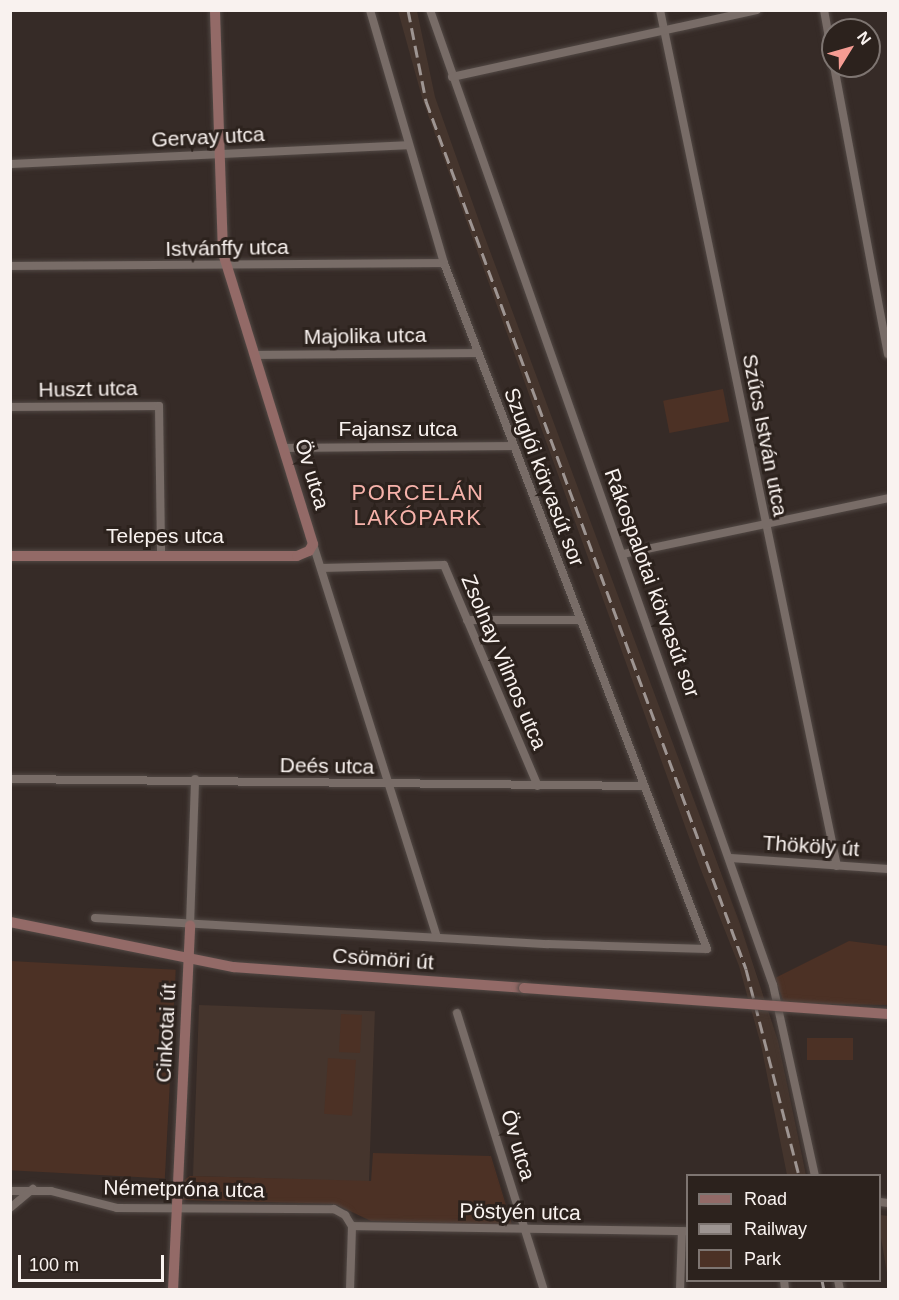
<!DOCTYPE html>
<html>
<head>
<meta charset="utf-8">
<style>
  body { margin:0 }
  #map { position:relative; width:899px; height:1300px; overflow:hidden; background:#362b27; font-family:Arial,sans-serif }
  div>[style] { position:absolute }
  .built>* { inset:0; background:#45352d; transform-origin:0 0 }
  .green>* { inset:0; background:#4c3125; transform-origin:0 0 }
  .roads { filter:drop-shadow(0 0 2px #524945) drop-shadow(0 0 2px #524945) }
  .street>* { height:8px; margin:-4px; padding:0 4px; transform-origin:4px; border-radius:4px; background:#786c67 }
  .secondary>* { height:10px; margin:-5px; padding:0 5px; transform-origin:5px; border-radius:5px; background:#936a67 }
  .rail>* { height:3px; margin-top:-1.5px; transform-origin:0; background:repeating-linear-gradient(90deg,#9e9592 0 12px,transparent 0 18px) }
  .bridges { filter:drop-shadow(0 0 2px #524945) drop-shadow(0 0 2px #524945) }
  .secondary-bridge>* { height:10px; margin:-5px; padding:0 5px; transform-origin:5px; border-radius:5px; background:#936a67 }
  span { translate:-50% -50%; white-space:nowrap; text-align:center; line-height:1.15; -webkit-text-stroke:6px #2c221d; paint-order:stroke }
  .street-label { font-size:21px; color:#f9f2ef }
  .neighbourhood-label { font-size:22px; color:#f6b2aa; letter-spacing:1.5px }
  .frame { position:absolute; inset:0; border:12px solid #f9f2ef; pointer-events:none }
  .legend { position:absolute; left:686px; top:1174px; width:195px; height:108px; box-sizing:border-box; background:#2c221d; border:2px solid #7e7571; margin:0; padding:8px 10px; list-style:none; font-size:18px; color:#f9f2ef }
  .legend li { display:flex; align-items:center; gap:12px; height:30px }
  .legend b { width:30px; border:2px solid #7e7571 }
  .north { position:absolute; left:821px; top:18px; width:60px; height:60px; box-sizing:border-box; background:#2c221d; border:2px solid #7e7571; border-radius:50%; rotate:53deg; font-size:16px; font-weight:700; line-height:24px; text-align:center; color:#f9f2ef }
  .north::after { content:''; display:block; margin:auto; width:21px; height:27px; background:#f59c93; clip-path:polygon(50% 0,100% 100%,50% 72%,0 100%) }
  .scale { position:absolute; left:18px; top:1255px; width:146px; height:27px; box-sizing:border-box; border:3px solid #f9f2ef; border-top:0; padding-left:8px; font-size:18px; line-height:21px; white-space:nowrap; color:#f9f2ef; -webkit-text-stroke:4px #2c221d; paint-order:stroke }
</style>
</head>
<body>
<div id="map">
  <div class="built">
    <div style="clip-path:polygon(398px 11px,417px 11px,435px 97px,484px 235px,740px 924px,778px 1041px,806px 1175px,787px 1175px,761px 1045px,739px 966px,699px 865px,423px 101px)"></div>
    <div style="left:199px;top:1005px;width:176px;height:171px;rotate:2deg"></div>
    <div style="clip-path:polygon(880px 1215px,888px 1216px,888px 1279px,880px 1232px)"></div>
  </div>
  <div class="green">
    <div style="left:723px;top:389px;width:33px;height:61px;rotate:79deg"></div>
    <div style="clip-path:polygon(849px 941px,888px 946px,888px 1005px,784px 1003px,775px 978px)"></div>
    <div style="left:10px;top:961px;width:166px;height:209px;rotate:3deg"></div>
    <div style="left:341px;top:1014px;width:21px;height:38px;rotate:3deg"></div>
    <div style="left:807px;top:1038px;width:46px;height:22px"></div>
    <div style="left:328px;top:1058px;width:28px;height:56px;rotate:4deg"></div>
    <div style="clip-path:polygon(373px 1153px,491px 1156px,512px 1225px,371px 1221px,335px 1204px,183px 1200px,184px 1180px,190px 1176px,371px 1181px)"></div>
  </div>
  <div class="roads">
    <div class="street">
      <div style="left:430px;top:10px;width:1034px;rotate:70.62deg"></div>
      <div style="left:773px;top:985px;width:196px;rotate:77.6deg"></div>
      <div style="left:660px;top:10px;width:874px;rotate:78.32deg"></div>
      <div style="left:824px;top:10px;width:51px;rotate:79.8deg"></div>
      <div style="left:834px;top:66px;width:293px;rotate:79.4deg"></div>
      <div style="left:452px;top:77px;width:312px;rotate:-12.4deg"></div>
      <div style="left:10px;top:164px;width:398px;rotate:-2.7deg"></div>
      <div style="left:10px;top:266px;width:434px;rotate:-0.4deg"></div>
      <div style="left:255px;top:355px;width:221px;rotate:-0.5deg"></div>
      <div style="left:10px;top:407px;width:149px;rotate:-0.4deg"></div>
      <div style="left:159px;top:406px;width:150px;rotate:89.2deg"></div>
      <div style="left:284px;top:448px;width:229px;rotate:-0.5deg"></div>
      <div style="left:313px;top:544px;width:412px;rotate:72.5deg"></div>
      <div style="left:623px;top:554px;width:271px;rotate:-11.9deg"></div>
      <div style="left:321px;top:568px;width:123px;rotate:-1.4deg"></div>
      <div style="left:444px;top:565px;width:240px;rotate:67deg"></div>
      <div style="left:467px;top:620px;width:112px"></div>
      <div style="left:10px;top:779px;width:633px;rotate:0.63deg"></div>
      <div style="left:731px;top:858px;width:157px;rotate:4deg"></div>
      <div style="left:95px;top:918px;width:454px;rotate:3.3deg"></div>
      <div style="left:548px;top:944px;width:159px;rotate:1.8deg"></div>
      <div style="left:707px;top:949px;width:735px;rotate:-110.98deg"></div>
      <div style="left:444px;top:263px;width:264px;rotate:-106.3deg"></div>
      <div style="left:190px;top:925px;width:146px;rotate:-88deg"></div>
      <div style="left:457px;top:1013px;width:290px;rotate:72.6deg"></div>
      <div style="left:10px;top:1191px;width:41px"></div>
      <div style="left:51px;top:1191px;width:68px;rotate:14.4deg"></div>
      <div style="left:117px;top:1208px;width:217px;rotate:0.3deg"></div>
      <div style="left:334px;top:1209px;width:13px;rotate:29deg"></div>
      <div style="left:345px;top:1215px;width:13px;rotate:58deg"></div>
      <div style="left:880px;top:1202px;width:8px;rotate:7deg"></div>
      <div style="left:10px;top:1208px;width:30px;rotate:-40deg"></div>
      <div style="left:352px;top:1226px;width:336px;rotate:0.9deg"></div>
      <div style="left:784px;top:1280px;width:10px;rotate:84deg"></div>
      <div style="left:838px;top:1280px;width:10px;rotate:79deg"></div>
      <div style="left:350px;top:1290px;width:64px;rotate:-88.2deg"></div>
      <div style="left:680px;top:1290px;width:59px;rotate:-88.1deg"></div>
    </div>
    <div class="secondary">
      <div style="left:10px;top:556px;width:287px"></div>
      <div style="left:297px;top:556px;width:13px;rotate:-23deg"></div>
      <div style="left:309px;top:551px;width:8px;rotate:-60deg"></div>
      <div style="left:313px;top:544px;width:305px;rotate:-107.2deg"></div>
      <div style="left:223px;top:253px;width:243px;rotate:-91.9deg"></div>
      <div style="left:10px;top:922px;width:228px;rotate:11.4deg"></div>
      <div style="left:234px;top:967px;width:291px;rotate:4.1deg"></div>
      <div style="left:173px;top:1290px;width:365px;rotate:-87.3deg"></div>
    </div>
  </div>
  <div class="rail">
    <div style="left:408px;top:10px;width:93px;rotate:78.8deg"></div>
    <div style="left:426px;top:101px;width:925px;rotate:69.76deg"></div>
    <div style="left:746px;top:969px;width:214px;rotate:75.6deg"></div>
    <div style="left:822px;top:1280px;width:10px;rotate:79deg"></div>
  </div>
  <div class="bridges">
    <div class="secondary-bridge">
      <div style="left:524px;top:988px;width:365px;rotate:4.1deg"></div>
    </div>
  </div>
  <div class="street-label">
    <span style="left:208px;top:137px;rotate:-3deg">Gervay utca</span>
    <span style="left:227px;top:248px;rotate:-1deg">Istvánffy utca</span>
    <span style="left:365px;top:336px;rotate:-1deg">Majolika utca</span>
    <span style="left:88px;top:389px;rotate:-1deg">Huszt utca</span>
    <span style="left:398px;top:429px">Fajansz utca</span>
    <span style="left:765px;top:435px;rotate:79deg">Szűcs István utca</span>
    <span style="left:312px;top:474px;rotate:73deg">Öv utca</span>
    <span style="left:544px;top:477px;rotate:69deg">Szuglói körvasút sor</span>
    <span style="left:165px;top:536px">Telepes utca</span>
    <span style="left:652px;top:583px;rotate:70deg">Rákospalotai körvasút sor</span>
    <span style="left:504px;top:662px;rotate:67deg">Zsolnay Vilmos utca</span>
    <span style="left:327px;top:766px;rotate:1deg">Deés utca</span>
    <span style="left:811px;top:846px;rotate:4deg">Thököly út</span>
    <span style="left:383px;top:959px;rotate:4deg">Csömöri út</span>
    <span style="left:166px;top:1033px;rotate:-87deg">Cinkotai út</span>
    <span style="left:518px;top:1145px;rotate:73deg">Öv utca</span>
    <span style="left:184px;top:1189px;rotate:1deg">Németpróna utca</span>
    <span style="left:520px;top:1212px;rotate:1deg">Pöstyén utca</span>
  </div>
  <div class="neighbourhood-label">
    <span style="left:418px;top:505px">PORCELÁN<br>LAKÓPARK</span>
  </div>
  <div class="frame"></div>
  <ul class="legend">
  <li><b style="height:8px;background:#936a67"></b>Road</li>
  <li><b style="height:8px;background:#9e9592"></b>Railway</li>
  <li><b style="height:16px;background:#4c3125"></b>Park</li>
  </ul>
  <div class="north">N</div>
  <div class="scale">100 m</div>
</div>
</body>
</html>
